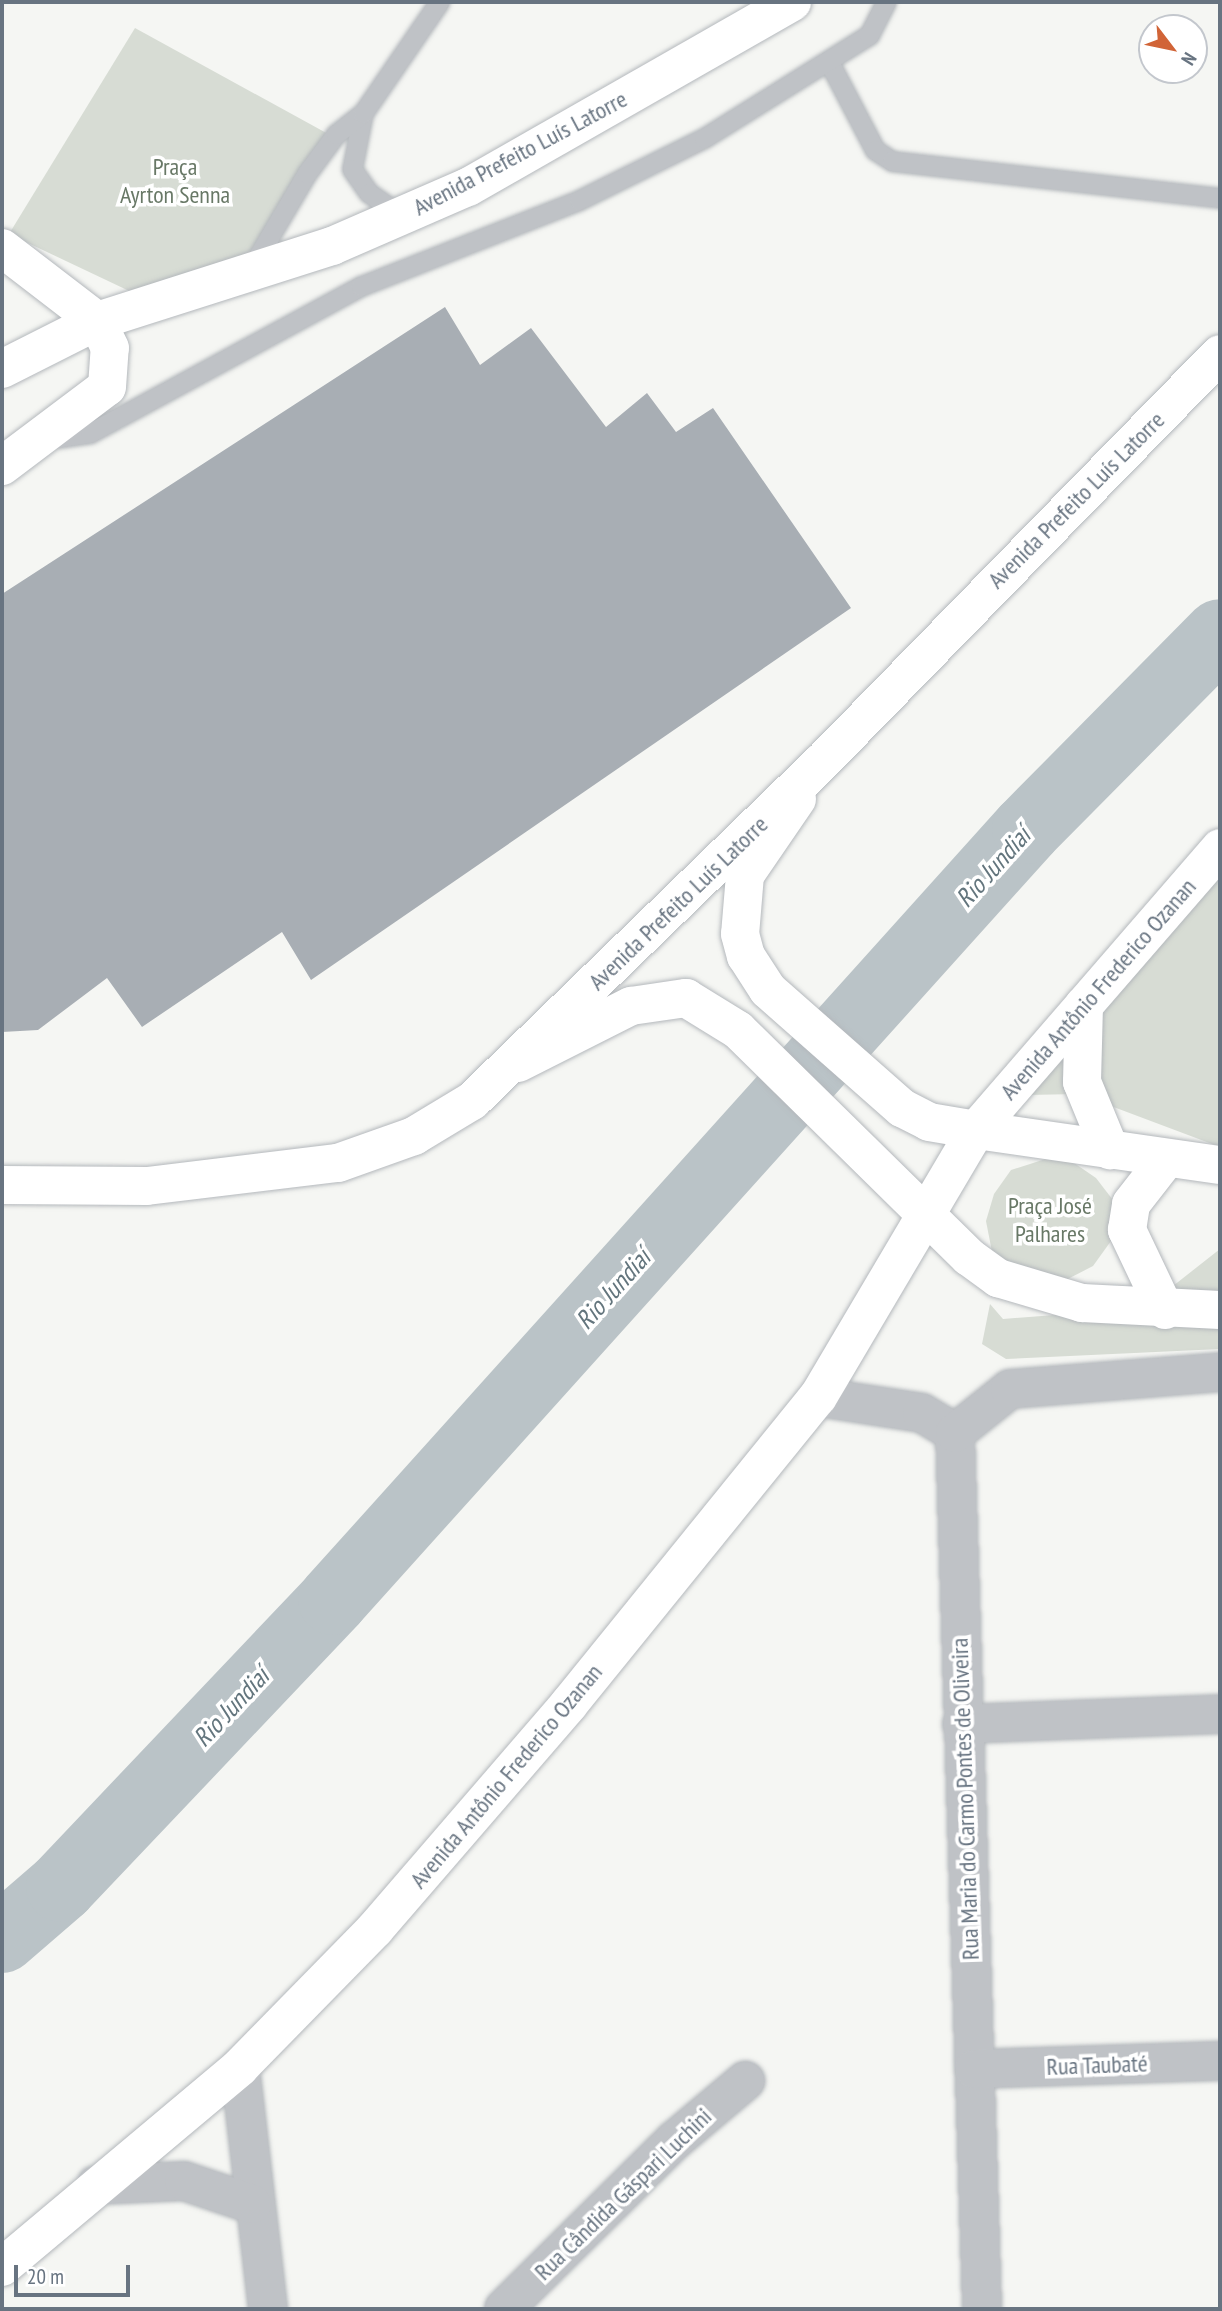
<!DOCTYPE html>
<html>
<head>
<meta charset="utf-8">
<style>
  body { margin:0 }
  #map { position:relative; width:1222px; height:2311px; overflow:hidden; background:#f5f6f3; font-family:"PT Sans Narrow",sans-serif }
  div>[style] { position:absolute }
  .green>* { inset:0; background:#d7dcd4 }
  .river>* { height:70px; margin:-35px; padding:0 35px; transform-origin:35px; border-radius:35px; background:#bac3c7 }
  .building>* { inset:0; background:#a8aeb4 }
  .roads { filter:drop-shadow(0 0 2px #b4b8bc) drop-shadow(0 0 2px #b4b8bc) }
  .lane>* { height:19px; margin:-9.5px; padding:0 9.5px; transform-origin:9.5px; border-radius:9.5px; background:#bfc2c6 }
  .street>* { height:38px; margin:-19px; padding:0 19px; transform-origin:19px; border-radius:19px; background:#bfc2c6 }
  .secondary>* { height:38px; margin:-19px; padding:0 19px; transform-origin:19px; border-radius:19px; background:#fff }
  .primary>* { height:38px; margin:-19px; padding:0 19px; transform-origin:19px; border-radius:19px; background:#fff }
  span { translate:-50% -50%; white-space:nowrap; text-align:center; line-height:1.15; -webkit-text-stroke:7px #fff; paint-order:stroke }
  .street-label { font-size:24px; color:#687481 }
  .park-label { font-size:24px; color:#687866 }
  .water-label { font-size:26px; color:#63757d; font-style:italic }
  .frame { position:absolute; inset:0; border:4px solid #687481; pointer-events:none }
  .north { position:absolute; left:1138px; top:14px; width:70px; height:70px; box-sizing:border-box; background:#fff; border:2px solid #c3c7cd; border-radius:50%; rotate:122deg; font-size:19px; font-weight:700; line-height:28px; text-align:center; color:#687481 }
  .north::after { content:''; display:block; margin:auto; width:24px; height:32px; background:#d16437; clip-path:polygon(50% 0,100% 100%,50% 72%,0 100%) }
  .scale { position:absolute; left:14px; top:2265px; width:116px; height:32px; box-sizing:border-box; border:4px solid #687481; border-top:0; padding-left:9px; font-size:21px; line-height:24px; white-space:nowrap; color:#687481; -webkit-text-stroke:5px #fff; paint-order:stroke }
</style>
</head>
<body>
<div id="map">
  <div class="green">
    <div style="clip-path:polygon(135px 28px,330px 135px,256px 279px,144px 298px,9px 234px)"></div>
    <div style="clip-path:polygon(1220px 865px,1220px 1147px,1079px 1094px,1026px 1095px)"></div>
    <div style="clip-path:polygon(1061px 1154px,1096px 1178px,1116px 1204px,1111px 1241px,1093px 1266px,1060px 1283px,993px 1257px,986px 1221px,994px 1194px,1011px 1170px)"></div>
    <div style="clip-path:polygon(1220px 1249px,1220px 1349px,1006px 1359px,982px 1344px,990px 1304px,1003px 1319px,1145px 1308px)"></div>
  </div>
  <div class="river">
    <div style="left:2px;top:1938px;width:78px;rotate:-40.8deg"></div>
    <div style="left:61px;top:1887px;width:395px;rotate:-46.5deg"></div>
    <div style="left:333px;top:1600px;width:1037px;rotate:-48.01deg"></div>
    <div style="left:1027px;top:829px;width:274px;rotate:-45.3deg"></div>
  </div>
  <div class="building">
    <div style="clip-path:polygon(445px 307px,480px 365px,531px 328px,606px 427px,647px 393px,676px 432px,713px 408px,851px 608px,311px 980px,282px 932px,142px 1027px,107px 978px,38px 1030px,2px 1032px,2px 594px)"></div>
  </div>
  <div class="roads">
    <div class="lane">
      <div style="left:829px;top:62px;width:99px;rotate:62.4deg"></div>
      <div style="left:875px;top:150px;width:20px;rotate:33deg"></div>
      <div style="left:892px;top:161px;width:330px;rotate:6.4deg"></div>
      <div style="left:363px;top:113px;width:57px;rotate:101.1deg"></div>
      <div style="left:352px;top:169px;width:29px;rotate:55deg"></div>
      <div style="left:369px;top:193px;width:40px;rotate:34.9deg"></div>
      <div style="left:251px;top:268px;width:110px;rotate:-59.5deg"></div>
      <div style="left:307px;top:173px;width:49px;rotate:-53.4deg"></div>
      <div style="left:336px;top:134px;width:34px;rotate:-38deg"></div>
      <div style="left:363px;top:113px;width:135px;rotate:-55.6deg"></div>
      <div style="left:49px;top:439px;width:41px;rotate:-8.3deg"></div>
      <div style="left:90px;top:433px;width:308px;rotate:-28.5deg"></div>
      <div style="left:361px;top:286px;width:234px;rotate:-21.5deg"></div>
      <div style="left:579px;top:200px;width:140px;rotate:-26.4deg"></div>
      <div style="left:704px;top:138px;width:195px;rotate:-32deg"></div>
      <div style="left:869px;top:35px;width:37px;rotate:-63deg"></div>
    </div>
    <div class="street">
      <div style="left:818px;top:1397px;width:105px;rotate:8.7deg"></div>
      <div style="left:922px;top:1413px;width:39px;rotate:31deg"></div>
      <div style="left:955px;top:1433px;width:876px;rotate:88.23deg"></div>
      <div style="left:955px;top:1433px;width:70px;rotate:-38.7deg"></div>
      <div style="left:1010px;top:1389px;width:211px;rotate:-4.6deg"></div>
      <div style="left:962px;top:1724px;width:258px;rotate:-2.2deg"></div>
      <div style="left:240px;top:2067px;width:244px;rotate:83.4deg"></div>
      <div style="left:974px;top:2069px;width:246px;rotate:-1.9deg"></div>
      <div style="left:96px;top:2185px;width:88px;rotate:-2.6deg"></div>
      <div style="left:184px;top:2181px;width:72px;rotate:18.7deg"></div>
      <div style="left:504px;top:2309px;width:240px;rotate:-44.7deg"></div>
      <div style="left:675px;top:2140px;width:92px;rotate:-40.1deg"></div>
    </div>
    <div class="secondary">
      <div style="left:2px;top:248px;width:120px;rotate:37.5deg"></div>
      <div style="left:797px;top:799px;width:92px;rotate:124.4deg"></div>
      <div style="left:745px;top:875px;width:59px;rotate:94.8deg"></div>
      <div style="left:740px;top:934px;width:23px;rotate:75deg"></div>
      <div style="left:746px;top:956px;width:40px;rotate:57.1deg"></div>
      <div style="left:768px;top:990px;width:179px;rotate:41.4deg"></div>
      <div style="left:902px;top:1108px;width:30px;rotate:27deg"></div>
      <div style="left:929px;top:1122px;width:48px;rotate:9.7deg"></div>
      <div style="left:976px;top:1130px;width:246px;rotate:8.2deg"></div>
      <div style="left:518px;top:1063px;width:127px;rotate:-26.8deg"></div>
      <div style="left:631px;top:1006px;width:56px;rotate:-8.3deg"></div>
      <div style="left:686px;top:998px;width:61px;rotate:31.6deg"></div>
      <div style="left:738px;top:1030px;width:324px;rotate:44.5deg"></div>
      <div style="left:969px;top:1257px;width:36px;rotate:36deg"></div>
      <div style="left:998px;top:1278px;width:88px;rotate:16.6deg"></div>
      <div style="left:1082px;top:1303px;width:138px;rotate:2.9deg"></div>
      <div style="left:1165px;top:1310px;width:89px;rotate:-115.4deg"></div>
      <div style="left:1127px;top:1230px;width:26px;rotate:-81deg"></div>
      <div style="left:1131px;top:1204px;width:58px;rotate:-52deg"></div>
    </div>
    <div class="primary">
      <div style="left:2px;top:369px;width:106px;rotate:-26.8deg"></div>
      <div style="left:97px;top:321px;width:247px;rotate:-17.7deg"></div>
      <div style="left:332px;top:246px;width:148px;rotate:-23.5deg"></div>
      <div style="left:468px;top:187px;width:373px;rotate:-29.7deg"></div>
      <div style="left:2px;top:466px;width:131px;rotate:-37deg"></div>
      <div style="left:107px;top:387px;width:39px;rotate:-86deg"></div>
      <div style="left:110px;top:348px;width:30px;rotate:-116deg"></div>
      <div style="left:1084px;top:1005px;width:77px;rotate:91.5deg"></div>
      <div style="left:1082px;top:1082px;width:74px;rotate:67.6deg"></div>
      <div style="left:2px;top:1185px;width:145px;rotate:0.4deg"></div>
      <div style="left:147px;top:1186px;width:192px;rotate:-6.9deg"></div>
      <div style="left:338px;top:1163px;width:81px;rotate:-19.6deg"></div>
      <div style="left:414px;top:1136px;width:68px;rotate:-31.1deg"></div>
      <div style="left:472px;top:1101px;width:486px;rotate:-44.1deg"></div>
      <div style="left:821px;top:763px;width:571px;rotate:-45.71deg"></div>
      <div style="left:2px;top:2267px;width:311px;rotate:-40deg"></div>
      <div style="left:240px;top:2067px;width:193px;rotate:-45.6deg"></div>
      <div style="left:375px;top:1929px;width:297px;rotate:-49.2deg"></div>
      <div style="left:569px;top:1704px;width:395px;rotate:-51deg"></div>
      <div style="left:818px;top:1397px;width:310px;rotate:-59.4deg"></div>
      <div style="left:976px;top:1130px;width:373px;rotate:-49.1deg"></div>
    </div>
  </div>
  <div class="street-label">
    <span style="left:520px;top:153px;rotate:-28deg">Avenida Prefeito Luís Latorre</span>
    <span style="left:1076px;top:500px;rotate:-45deg">Avenida Prefeito Luís Latorre</span>
    <span style="left:678px;top:903px;rotate:-44deg">Avenida Prefeito Luís Latorre</span>
    <span style="left:1098px;top:989px;rotate:-49deg">Avenida Antônio Frederico Ozanan</span>
    <span style="left:506px;top:1776px;rotate:-50deg">Avenida Antônio Frederico Ozanan</span>
    <span style="left:965px;top:1799px;rotate:-92deg">Rua Maria do Carmo Pontes de Oliveira</span>
    <span style="left:1097px;top:2065px;rotate:-2deg">Rua Taubaté</span>
    <span style="left:623px;top:2194px;rotate:-44deg">Rua Cândida Gáspari Luchini</span>
  </div>
  <div class="park-label">
    <span style="left:175px;top:181px">Praça<br>Ayrton Senna</span>
    <span style="left:1050px;top:1220px">Praça José<br>Palhares</span>
  </div>
  <div class="water-label">
    <span style="left:993px;top:867px;rotate:-48deg">Rio Jundiaí</span>
    <span style="left:613px;top:1289px;rotate:-48deg">Rio Jundiaí</span>
    <span style="left:231px;top:1707px;rotate:-47deg">Rio Jundiaí</span>
  </div>
  <div class="frame"></div>
  <div class="north">N</div>
  <div class="scale">20 m</div>
</div>
</body>
</html>
